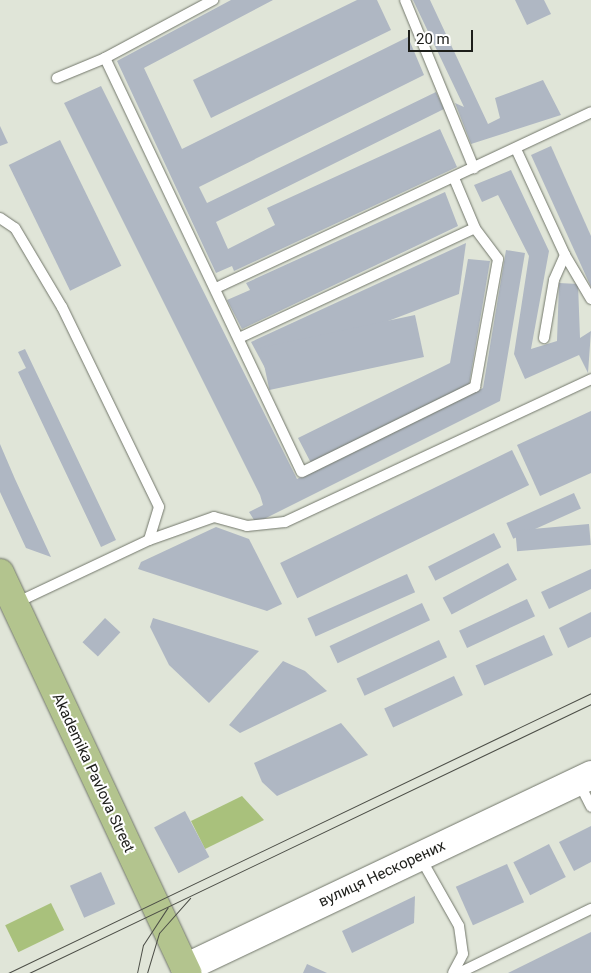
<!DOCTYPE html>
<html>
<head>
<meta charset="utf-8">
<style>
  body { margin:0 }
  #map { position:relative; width:591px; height:973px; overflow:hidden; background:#e0e5d8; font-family:Roboto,sans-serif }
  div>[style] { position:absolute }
  .green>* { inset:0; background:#a9c17c; transform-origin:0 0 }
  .building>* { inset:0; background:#afb7c3; transform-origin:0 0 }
  .roads { filter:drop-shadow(0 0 1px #72776b) drop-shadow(0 0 1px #72776b) }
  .lane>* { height:10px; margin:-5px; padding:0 5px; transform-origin:5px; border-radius:5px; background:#fff }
  .secondary>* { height:28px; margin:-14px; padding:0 14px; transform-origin:14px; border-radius:14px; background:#fff }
  .primary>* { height:28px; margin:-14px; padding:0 14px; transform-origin:14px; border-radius:14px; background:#b3c48e }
  .tram>* { height:1px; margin:-0.5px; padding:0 0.5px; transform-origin:0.5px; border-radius:0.5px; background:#4c4e47 }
  span { translate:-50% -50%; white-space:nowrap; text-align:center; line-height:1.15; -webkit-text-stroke:4px #fff; paint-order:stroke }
  .street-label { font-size:15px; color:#1d1e1a }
  .scale { position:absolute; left:408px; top:30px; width:65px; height:22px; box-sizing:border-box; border:2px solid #1d1e1a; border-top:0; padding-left:6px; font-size:15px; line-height:18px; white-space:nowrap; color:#1d1e1a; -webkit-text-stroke:4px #fff; paint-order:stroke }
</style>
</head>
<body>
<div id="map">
  <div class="green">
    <div style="clip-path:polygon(242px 796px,264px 820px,205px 849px,191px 821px)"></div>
    <div style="left:51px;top:903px;width:30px;height:51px;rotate:64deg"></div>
  </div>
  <div class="building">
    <div style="clip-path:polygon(231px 0,273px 0,144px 68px,182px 149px,408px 37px,424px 75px,199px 187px,207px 203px,436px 92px,444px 109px,216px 222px,228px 249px,275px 225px,267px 208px,440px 129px,457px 167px,234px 271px,232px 266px,216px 273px,117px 61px)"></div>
    <div style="clip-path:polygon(357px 0,377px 0,391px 30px,211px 118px,193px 80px)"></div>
    <div style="clip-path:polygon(413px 0,430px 0,488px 124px,500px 118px,495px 98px,543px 80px,561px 115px,471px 144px,455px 103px,464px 107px)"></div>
    <div style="clip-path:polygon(515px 0,544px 0,551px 14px,527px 25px)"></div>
    <div style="clip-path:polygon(101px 86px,297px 479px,483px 388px,506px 250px,525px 253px,500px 401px,256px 523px,249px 512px,263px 505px,260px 495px,64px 103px)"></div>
    <div style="clip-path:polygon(0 126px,8px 143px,0 146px)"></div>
    <div style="left:60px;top:140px;width:140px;height:57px;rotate:64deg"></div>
    <div style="clip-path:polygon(551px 146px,591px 236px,591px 287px,531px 155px)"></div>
    <div style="clip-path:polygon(511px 170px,549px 251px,531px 349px,557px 341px,559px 283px,578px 284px,580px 338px,591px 331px,588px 373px,579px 355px,525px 379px,514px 354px,529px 256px,498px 195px,482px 202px,474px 185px)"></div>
    <div style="clip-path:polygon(445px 192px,458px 226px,242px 329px,227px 300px,250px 290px,246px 283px)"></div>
    <div style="clip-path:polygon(466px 243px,459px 294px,265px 368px,251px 342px)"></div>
    <div style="clip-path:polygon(468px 259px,490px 261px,469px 385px,311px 463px,298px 438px,450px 363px)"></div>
    <div style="left:415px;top:315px;width:43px;height:158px;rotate:78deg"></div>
    <div style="clip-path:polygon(25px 349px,116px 540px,101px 547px,18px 372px,26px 368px,18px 352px)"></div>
    <div style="clip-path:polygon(591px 411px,591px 473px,540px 496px,517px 445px)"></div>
    <div style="clip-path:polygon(0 444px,15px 479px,51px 557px,26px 548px,0 492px)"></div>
    <div style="left:512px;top:450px;width:39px;height:258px;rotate:64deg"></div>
    <div style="left:574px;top:493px;width:17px;height:74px;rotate:66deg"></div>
    <div style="left:589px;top:524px;width:21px;height:74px;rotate:85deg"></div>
    <div style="clip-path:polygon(216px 527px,249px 539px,282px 604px,267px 611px,138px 569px,141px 562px)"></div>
    <div style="left:494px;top:533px;width:16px;height:74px;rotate:63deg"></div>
    <div style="left:508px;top:563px;width:19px;height:74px;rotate:62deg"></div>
    <div style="clip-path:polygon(591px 569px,591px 589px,549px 609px,541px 592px)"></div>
    <div style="left:407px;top:574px;width:20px;height:109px;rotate:66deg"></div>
    <div style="left:527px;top:599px;width:19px;height:75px;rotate:65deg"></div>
    <div style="left:422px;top:603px;width:19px;height:102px;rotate:65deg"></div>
    <div style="clip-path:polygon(591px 612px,591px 637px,568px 648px,559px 628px)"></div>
    <div style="left:105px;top:618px;width:21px;height:33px;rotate:43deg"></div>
    <div style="clip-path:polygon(153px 618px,259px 651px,209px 703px,169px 665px,150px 627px)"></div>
    <div style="left:544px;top:635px;width:22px;height:75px;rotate:66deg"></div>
    <div style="left:439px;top:640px;width:19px;height:91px;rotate:65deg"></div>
    <div style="clip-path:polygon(283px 661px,305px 671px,327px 691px,240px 733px,229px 725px)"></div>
    <div style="left:454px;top:676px;width:21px;height:77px;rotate:65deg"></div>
    <div style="clip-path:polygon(341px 723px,368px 755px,277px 796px,262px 782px,254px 763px)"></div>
    <div style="left:185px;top:811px;width:52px;height:35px;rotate:62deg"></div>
    <div style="clip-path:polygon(591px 826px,591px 862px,574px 871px,559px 842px)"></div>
    <div style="left:549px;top:844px;width:37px;height:40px;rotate:63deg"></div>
    <div style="left:507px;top:864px;width:42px;height:56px;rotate:66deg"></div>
    <div style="left:101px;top:872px;width:35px;height:34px;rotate:66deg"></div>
    <div style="clip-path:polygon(415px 896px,414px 923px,352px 953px,342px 931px)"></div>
    <div style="clip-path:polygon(591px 932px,591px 973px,508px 973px)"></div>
    <div style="clip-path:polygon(307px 964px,327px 973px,303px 973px)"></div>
  </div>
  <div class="roads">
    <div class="lane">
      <div style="left:405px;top:0;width:182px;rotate:67.7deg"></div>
      <div style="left:105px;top:58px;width:458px;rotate:64.6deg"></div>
      <div style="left:302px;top:472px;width:193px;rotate:-26.2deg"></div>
      <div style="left:475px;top:387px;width:130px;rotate:-79.8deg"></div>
      <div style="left:498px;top:259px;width:39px;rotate:-127deg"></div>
      <div style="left:475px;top:228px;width:54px;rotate:-112.8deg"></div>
      <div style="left:57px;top:78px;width:52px;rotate:-22.6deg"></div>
      <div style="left:105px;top:58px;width:123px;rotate:-28.2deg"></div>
      <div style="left:516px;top:149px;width:117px;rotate:65.2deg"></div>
      <div style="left:565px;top:255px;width:27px;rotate:114deg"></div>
      <div style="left:554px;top:280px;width:59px;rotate:99.8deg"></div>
      <div style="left:0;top:218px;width:18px;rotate:34deg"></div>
      <div style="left:15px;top:228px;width:92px;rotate:59.3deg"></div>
      <div style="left:62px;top:307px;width:222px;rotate:64.1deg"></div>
      <div style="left:159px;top:507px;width:34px;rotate:107deg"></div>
      <div style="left:149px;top:540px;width:147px;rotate:154.7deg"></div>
      <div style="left:565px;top:255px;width:51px;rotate:59.4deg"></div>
      <div style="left:216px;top:288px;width:414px;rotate:-25.1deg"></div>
      <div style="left:239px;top:338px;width:260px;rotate:-25deg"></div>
      <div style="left:149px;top:540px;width:69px;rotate:-19.5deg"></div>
      <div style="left:214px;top:517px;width:34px;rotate:15deg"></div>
      <div style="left:247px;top:526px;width:38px;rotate:-6deg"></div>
      <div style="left:285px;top:522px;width:338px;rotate:-25deg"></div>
      <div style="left:578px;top:781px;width:29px;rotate:63deg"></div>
      <div style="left:420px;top:857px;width:79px;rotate:60.5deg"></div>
      <div style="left:459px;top:926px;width:28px;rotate:82deg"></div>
      <div style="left:463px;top:954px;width:21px;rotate:118deg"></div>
      <div style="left:459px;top:973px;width:147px;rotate:-25.9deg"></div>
    </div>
    <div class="secondary">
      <div style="left:185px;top:968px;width:450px;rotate:-25.4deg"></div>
    </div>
    <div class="primary">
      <div style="left:0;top:573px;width:442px;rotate:64.9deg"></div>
    </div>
  </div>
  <div class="tram">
    <div style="left:8px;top:973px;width:647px;rotate:-25.65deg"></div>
    <div style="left:29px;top:973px;width:623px;rotate:-25.58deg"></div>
    <div style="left:137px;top:973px;width:29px;rotate:-78deg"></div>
    <div style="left:143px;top:945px;width:45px;rotate:-56.7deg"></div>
    <div style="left:147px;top:973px;width:42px;rotate:-73.3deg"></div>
    <div style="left:159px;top:933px;width:47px;rotate:-48.5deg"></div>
  </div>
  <div class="street-label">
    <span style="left:93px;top:773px;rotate:65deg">Akademika Pavlova Street</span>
    <span style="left:382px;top:874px;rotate:-25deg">вулиця Нескорених</span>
  </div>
  <div class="scale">20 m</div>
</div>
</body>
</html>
